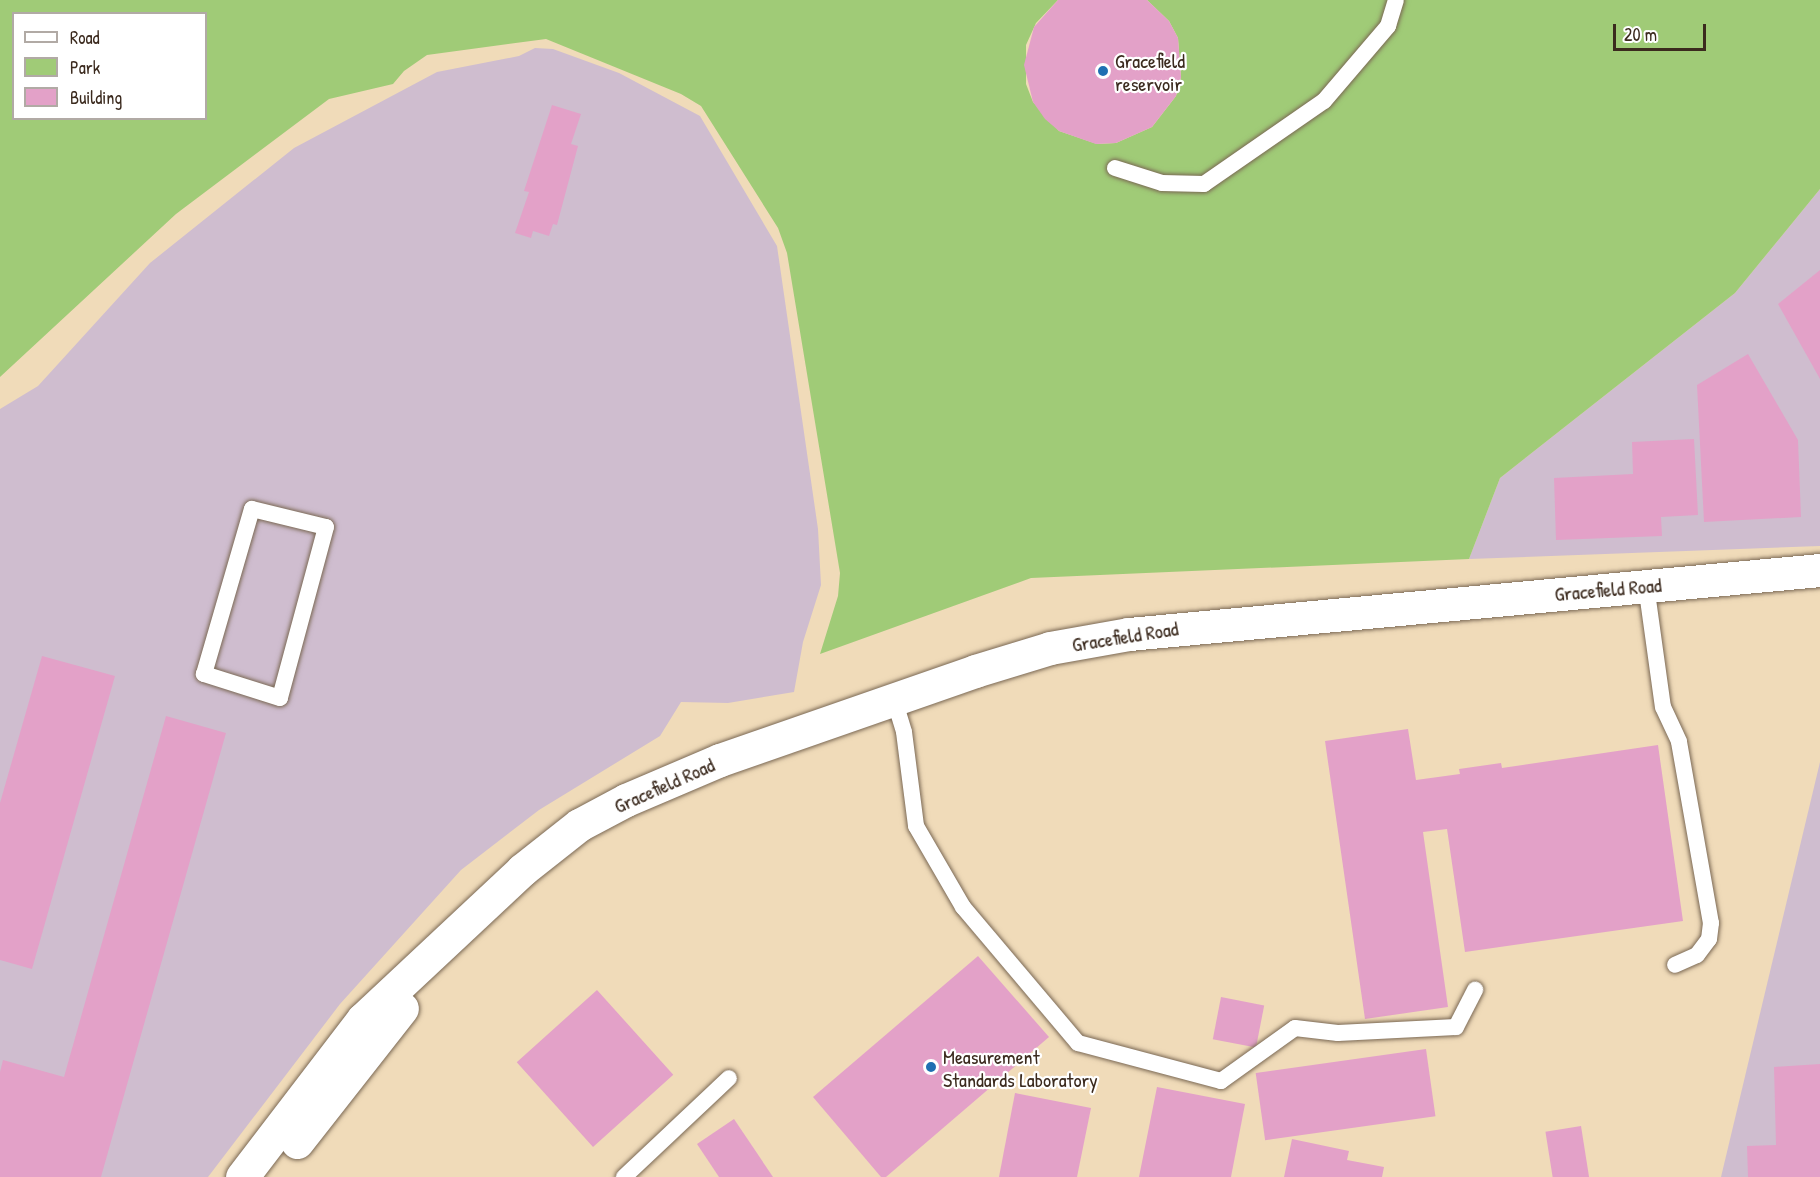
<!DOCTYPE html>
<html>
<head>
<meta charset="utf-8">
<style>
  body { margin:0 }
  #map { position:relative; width:1820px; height:1177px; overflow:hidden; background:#f0dbb9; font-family:"Patrick Hand",sans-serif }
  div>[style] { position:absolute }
  .industrial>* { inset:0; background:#cfbdcf }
  .green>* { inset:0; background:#a0cb77 }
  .building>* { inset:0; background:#e3a1c8; transform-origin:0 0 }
  .roads { filter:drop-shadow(0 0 2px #7a6854) drop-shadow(0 0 2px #7a6854) }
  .service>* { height:16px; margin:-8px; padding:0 8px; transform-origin:8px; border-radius:8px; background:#fff }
  .secondary>* { height:33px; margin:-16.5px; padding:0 16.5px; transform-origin:16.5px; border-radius:16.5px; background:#fff }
  .dots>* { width:16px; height:16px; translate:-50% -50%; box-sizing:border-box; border:3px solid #fff; border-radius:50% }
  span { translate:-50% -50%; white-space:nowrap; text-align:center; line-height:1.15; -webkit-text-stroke:4.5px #fff; paint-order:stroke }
  .poi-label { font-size:20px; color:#3b2a1e }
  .left { translate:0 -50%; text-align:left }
  .street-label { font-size:20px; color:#3b2a1e }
  .legend { position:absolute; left:12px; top:12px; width:195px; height:108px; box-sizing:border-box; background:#fff; border:2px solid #b1aaa5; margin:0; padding:8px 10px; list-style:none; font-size:18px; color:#3b2a1e }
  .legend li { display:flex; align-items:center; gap:12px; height:30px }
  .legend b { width:30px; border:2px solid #b1aaa5 }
  .scale { position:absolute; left:1613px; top:24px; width:93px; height:27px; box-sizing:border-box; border:3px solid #3b2a1e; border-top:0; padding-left:8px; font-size:18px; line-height:21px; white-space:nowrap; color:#3b2a1e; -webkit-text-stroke:4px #fff; paint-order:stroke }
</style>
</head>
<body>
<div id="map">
  <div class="industrial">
    <div style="clip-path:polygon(535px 48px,553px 49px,619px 73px,700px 116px,777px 246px,818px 529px,821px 585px,803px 642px,794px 692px,728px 703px,681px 702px,660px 736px,539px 810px,461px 870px,340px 1004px,208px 1177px,0 1177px,0 409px,38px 386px,150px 263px,294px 148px,437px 72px,519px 56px)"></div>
    <div style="clip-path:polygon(1820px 189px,1820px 546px,1469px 559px,1500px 478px,1735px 293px)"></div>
    <div style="clip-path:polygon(1820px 762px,1820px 1177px,1721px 1177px)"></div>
  </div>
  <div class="green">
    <div style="clip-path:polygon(evenodd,0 0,1058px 0,1036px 23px,1026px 45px,1026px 84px,1033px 102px,1059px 131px,1097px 144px,1116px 143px,1152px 127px,1176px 96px,1181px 77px,1178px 38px,1169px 21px,1147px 0,1820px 0,1820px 189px,1735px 293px,1500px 478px,1469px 559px,1031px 578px,820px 654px,838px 596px,840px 573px,787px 253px,778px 228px,701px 106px,681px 94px,546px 39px,427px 55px,404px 71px,393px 84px,329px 99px,176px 214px,0 377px,0 0,14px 14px,206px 14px,206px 118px,14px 118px,14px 14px)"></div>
  </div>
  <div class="building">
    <div style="clip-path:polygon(1058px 0,1147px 0,1169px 21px,1178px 38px,1181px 77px,1176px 96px,1152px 127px,1116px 143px,1096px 144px,1059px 131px,1045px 119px,1033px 102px,1024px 65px,1034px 27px)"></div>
    <div style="clip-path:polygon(552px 105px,581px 114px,571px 144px,578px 146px,557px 225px,553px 224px,549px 236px,533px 231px,531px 238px,515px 233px,529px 192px,524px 191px)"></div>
    <div style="clip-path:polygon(1820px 270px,1820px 379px,1778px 304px)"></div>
    <div style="clip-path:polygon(1748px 354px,1798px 440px,1801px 517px,1704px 522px,1697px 385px)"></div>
    <div style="clip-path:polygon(1694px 439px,1698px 515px,1661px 517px,1662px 536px,1556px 540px,1554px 478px,1633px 474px,1632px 442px)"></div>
    <div style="clip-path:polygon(42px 656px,115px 676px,32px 969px,0 960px,0 803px)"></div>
    <div style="clip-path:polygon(166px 716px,226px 733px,101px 1177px,0 1177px,0 1072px,3px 1060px,64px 1077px)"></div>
    <div style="clip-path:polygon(1408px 729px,1416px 780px,1460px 774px,1459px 769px,1501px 763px,1502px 768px,1658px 745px,1683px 921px,1465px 952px,1447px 829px,1423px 832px,1448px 1007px,1365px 1019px,1325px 741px)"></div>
    <div style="clip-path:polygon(978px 956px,1049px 1037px,886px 1177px,881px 1177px,813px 1097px)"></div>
    <div style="left:597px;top:990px;width:114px;height:108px;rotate:48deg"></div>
    <div style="left:1221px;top:997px;width:44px;height:43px;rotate:11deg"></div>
    <div style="left:1426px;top:1049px;width:68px;height:172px;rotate:82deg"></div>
    <div style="clip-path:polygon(1820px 1064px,1820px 1177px,1748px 1177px,1747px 1146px,1776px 1145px,1774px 1067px)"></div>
    <div style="clip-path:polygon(1157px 1087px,1245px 1104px,1231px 1177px,1139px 1177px)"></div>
    <div style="clip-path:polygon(1015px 1093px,1091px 1108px,1077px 1177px,999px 1177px)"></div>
    <div style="clip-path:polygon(734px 1119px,773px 1177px,719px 1177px,697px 1144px)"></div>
    <div style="left:1581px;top:1126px;width:52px;height:36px;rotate:81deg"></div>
    <div style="clip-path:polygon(1292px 1139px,1349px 1151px,1347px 1160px,1384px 1167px,1382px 1177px,1284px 1177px)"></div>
  </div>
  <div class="roads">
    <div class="service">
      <div style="left:1115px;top:168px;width:49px;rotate:17.7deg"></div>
      <div style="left:1162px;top:183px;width:42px;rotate:1.4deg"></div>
      <div style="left:1204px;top:184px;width:146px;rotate:-34.7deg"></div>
      <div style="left:1324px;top:101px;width:99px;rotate:-49.5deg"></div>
      <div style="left:1388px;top:26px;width:27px;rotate:-73deg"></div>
      <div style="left:252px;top:509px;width:76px;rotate:13.7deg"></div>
      <div style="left:326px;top:527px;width:177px;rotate:105.1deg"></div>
      <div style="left:280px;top:698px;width:80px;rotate:-162.5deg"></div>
      <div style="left:204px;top:674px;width:172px;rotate:-73.8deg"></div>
      <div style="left:1646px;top:585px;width:123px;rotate:82.1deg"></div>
      <div style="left:1663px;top:707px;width:38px;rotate:65deg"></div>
      <div style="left:1679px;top:742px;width:184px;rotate:80deg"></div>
      <div style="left:1711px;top:923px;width:16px;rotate:97deg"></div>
      <div style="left:1709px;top:939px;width:20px;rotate:127deg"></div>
      <div style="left:1697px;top:955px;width:24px;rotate:156deg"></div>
      <div style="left:894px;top:699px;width:34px;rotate:73deg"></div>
      <div style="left:904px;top:732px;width:95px;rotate:82.7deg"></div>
      <div style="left:916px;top:826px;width:94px;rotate:59.9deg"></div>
      <div style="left:963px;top:907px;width:178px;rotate:49.8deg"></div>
      <div style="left:1078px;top:1043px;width:148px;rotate:14.9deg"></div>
      <div style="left:1221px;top:1081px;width:91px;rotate:-35.6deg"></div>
      <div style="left:1295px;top:1028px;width:43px;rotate:6.6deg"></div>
      <div style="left:1338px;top:1033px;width:118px;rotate:-2.9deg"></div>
      <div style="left:1456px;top:1027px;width:42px;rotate:-62.8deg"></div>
      <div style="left:624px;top:1177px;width:144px;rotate:-43.3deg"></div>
    </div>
    <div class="secondary">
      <div style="left:297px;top:1142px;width:170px;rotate:-51.9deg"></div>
      <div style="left:242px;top:1177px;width:199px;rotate:-52.6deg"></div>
      <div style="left:363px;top:1019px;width:218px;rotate:-43.1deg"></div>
      <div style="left:522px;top:870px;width:73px;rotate:-38.3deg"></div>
      <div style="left:579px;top:825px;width:53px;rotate:-28deg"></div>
      <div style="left:626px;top:800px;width:102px;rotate:-23.1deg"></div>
      <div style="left:720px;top:760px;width:270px;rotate:-19.2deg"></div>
      <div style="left:975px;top:671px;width:78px;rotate:-17deg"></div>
      <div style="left:1050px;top:648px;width:80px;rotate:-10deg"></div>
      <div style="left:1129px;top:634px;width:694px;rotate:-5.29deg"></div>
    </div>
  </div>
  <div class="dots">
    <div style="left:1103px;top:71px;background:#1f6fb2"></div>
    <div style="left:931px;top:1067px;background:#1f6fb2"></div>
  </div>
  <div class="poi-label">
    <span class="left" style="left:1115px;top:72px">Gracefield<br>reservoir</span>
    <span class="left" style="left:943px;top:1068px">Measurement<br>Standards Laboratory</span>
  </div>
  <div class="street-label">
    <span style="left:1608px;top:589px;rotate:-5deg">Gracefield Road</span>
    <span style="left:1125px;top:636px;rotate:-9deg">Gracefield Road</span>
    <span style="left:664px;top:785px;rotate:-24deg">Gracefield Road</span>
  </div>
  <ul class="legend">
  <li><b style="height:8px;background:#fff"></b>Road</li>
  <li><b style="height:16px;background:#a0cb77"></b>Park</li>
  <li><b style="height:16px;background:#e3a1c8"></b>Building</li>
  </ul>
  <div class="scale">20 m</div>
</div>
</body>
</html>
